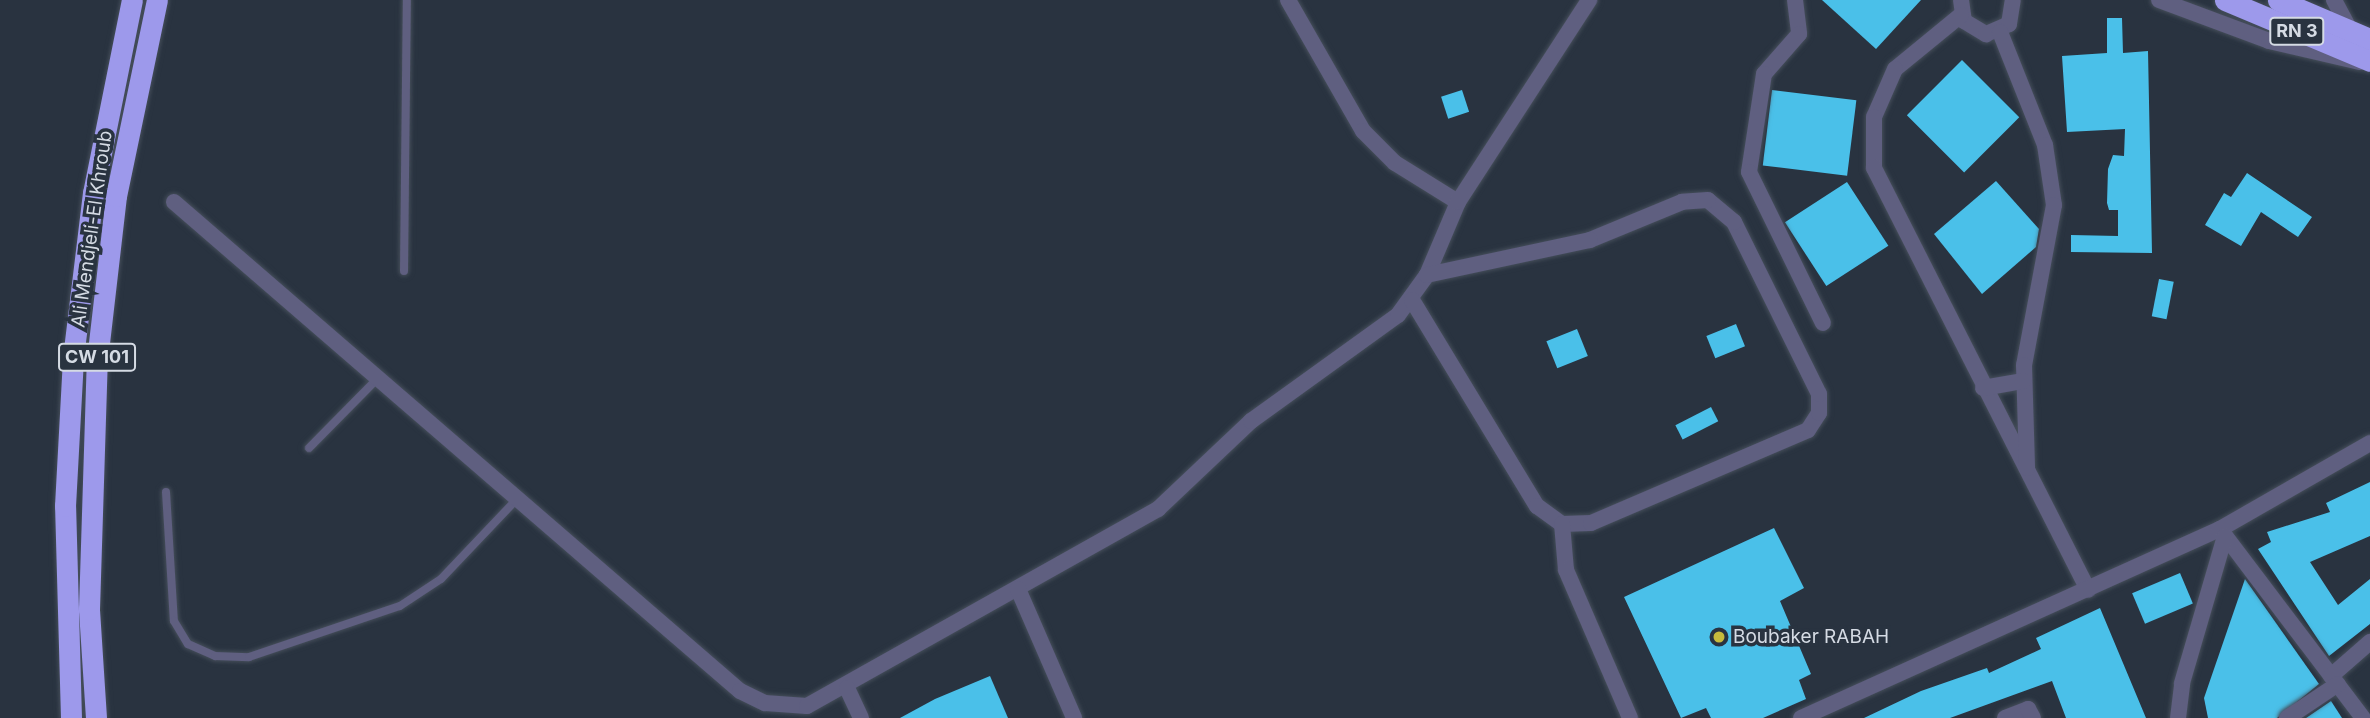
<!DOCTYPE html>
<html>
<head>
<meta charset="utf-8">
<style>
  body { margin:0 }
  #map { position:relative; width:2370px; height:718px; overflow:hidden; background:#293340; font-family:Inter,sans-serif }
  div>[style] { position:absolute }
  .building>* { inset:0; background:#4ac0e9; transform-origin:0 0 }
  .roads { filter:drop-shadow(0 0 2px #454e5a) drop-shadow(0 0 2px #454e5a) }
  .lane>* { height:8px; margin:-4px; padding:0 4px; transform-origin:4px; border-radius:4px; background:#5f5f80 }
  .street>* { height:16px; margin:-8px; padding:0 8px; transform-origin:8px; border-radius:8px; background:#5f5f80 }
  .highway>* { height:21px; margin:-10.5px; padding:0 10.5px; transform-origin:10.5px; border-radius:10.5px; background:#9d99eb }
  .dots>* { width:19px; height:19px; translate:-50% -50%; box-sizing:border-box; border:4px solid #293340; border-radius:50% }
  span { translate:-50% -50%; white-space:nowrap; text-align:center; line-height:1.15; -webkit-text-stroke:7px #293340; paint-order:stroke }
  .shield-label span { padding:2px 5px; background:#293340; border:2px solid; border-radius:5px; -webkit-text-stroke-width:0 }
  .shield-label { font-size:18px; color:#d5dbe4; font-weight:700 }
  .street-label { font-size:19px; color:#d5dbe4 }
  .poi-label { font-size:19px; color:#d5dbe4 }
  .left { translate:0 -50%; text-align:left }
</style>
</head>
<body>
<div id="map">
  <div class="building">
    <div style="clip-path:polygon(1822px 0,1921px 0,1876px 49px)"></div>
    <div style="clip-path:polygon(2107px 18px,2122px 18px,2123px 53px,2148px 51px,2152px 253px,2071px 252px,2071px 235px,2118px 236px,2118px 210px,2109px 210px,2107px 203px,2108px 169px,2113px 155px,2124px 156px,2125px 129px,2067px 132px,2062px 56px,2107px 53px)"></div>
    <div style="left:1962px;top:60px;width:81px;height:78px;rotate:45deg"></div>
    <div style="left:1462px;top:90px;width:23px;height:22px;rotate:72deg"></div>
    <div style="left:1772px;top:90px;width:85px;height:76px;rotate:7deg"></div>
    <div style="clip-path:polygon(2247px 173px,2312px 217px,2298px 237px,2261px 212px,2241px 246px,2205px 225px,2224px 193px,2231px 197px)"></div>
    <div style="clip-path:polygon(1996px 181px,2039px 229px,2036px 247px,1982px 294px,1934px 234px)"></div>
    <div style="left:1847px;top:182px;width:76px;height:74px;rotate:57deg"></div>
    <div style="left:2159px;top:279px;width:15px;height:38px;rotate:11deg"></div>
    <div style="left:1736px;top:324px;width:24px;height:32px;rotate:68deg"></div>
    <div style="left:1577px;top:329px;width:29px;height:33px;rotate:68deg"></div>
    <div style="left:1711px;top:407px;width:16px;height:40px;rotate:63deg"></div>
    <div style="clip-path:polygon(2370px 482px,2370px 536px,2310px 562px,2338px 605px,2370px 579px,2370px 624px,2329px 656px,2258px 549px,2271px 542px,2267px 532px,2330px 512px,2326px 503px)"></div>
    <div style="clip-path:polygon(1774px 528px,1804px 588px,1780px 601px,1811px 674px,1799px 680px,1806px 699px,1763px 718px,1711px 718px,1706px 708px,1681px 718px,1624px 597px)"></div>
    <div style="left:2180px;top:573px;width:33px;height:52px;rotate:67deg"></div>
    <div style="clip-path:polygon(2245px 579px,2319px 684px,2277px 718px,2208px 718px,2204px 698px)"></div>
    <div style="clip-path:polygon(2100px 608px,2146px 718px,2066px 718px,2052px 681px,1950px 718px,1864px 718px,1921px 691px,1987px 668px,1989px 673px,2041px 649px,2036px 638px)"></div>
    <div style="clip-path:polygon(990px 676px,1008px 718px,900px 718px,935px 699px)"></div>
    <div style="clip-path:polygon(2331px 701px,2342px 718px,2306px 718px)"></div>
  </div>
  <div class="roads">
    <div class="lane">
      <div style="left:404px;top:271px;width:271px;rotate:-89.4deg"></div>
      <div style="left:309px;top:448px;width:98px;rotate:-45.4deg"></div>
      <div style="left:166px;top:492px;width:129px;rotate:86.5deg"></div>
      <div style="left:174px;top:621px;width:27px;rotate:59deg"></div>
      <div style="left:188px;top:644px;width:30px;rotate:24deg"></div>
      <div style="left:215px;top:656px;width:34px;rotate:2deg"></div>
      <div style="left:249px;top:657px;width:159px;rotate:-18.7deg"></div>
      <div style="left:400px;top:606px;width:49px;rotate:-33.4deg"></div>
      <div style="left:441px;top:579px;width:110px;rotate:-46.5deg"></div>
    </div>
    <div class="street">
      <div style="left:1288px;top:0;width:151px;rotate:60.2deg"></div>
      <div style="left:1363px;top:131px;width:45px;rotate:45deg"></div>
      <div style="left:1395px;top:163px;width:74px;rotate:31.8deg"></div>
      <div style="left:1795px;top:0;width:34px;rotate:83deg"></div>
      <div style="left:1799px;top:34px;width:53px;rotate:131.2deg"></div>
      <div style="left:1764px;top:74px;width:99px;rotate:98.7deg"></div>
      <div style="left:1749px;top:172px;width:168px;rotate:63.9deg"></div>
      <div style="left:1961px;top:0;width:21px;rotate:82deg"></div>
      <div style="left:1964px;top:21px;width:26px;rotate:31deg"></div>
      <div style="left:1986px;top:34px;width:25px;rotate:-23deg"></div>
      <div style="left:2009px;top:24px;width:24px;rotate:-81deg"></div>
      <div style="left:2159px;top:0;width:117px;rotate:20.4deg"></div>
      <div style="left:2269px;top:41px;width:93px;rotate:13deg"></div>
      <div style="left:2334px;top:0;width:34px;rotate:62deg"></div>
      <div style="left:1961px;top:15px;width:85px;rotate:140.7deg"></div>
      <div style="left:1895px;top:69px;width:52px;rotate:113.6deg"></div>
      <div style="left:1874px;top:117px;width:51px;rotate:90deg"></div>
      <div style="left:1874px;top:168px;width:473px;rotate:63.1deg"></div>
      <div style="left:2000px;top:32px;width:122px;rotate:68.3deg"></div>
      <div style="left:2045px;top:145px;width:61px;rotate:81.5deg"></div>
      <div style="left:2054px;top:205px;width:163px;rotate:100.6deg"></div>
      <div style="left:2024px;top:365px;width:103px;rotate:88.3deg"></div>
      <div style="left:174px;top:202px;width:748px;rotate:40.83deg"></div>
      <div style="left:740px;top:691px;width:28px;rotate:26deg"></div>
      <div style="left:765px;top:703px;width:42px;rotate:4.1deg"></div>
      <div style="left:807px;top:706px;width:403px;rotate:-29.3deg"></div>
      <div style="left:1158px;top:509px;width:128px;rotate:-43.4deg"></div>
      <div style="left:1251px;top:421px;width:181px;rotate:-35.8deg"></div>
      <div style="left:1398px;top:315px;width:49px;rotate:-54.1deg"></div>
      <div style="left:1427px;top:275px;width:79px;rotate:-67deg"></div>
      <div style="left:1458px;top:202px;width:241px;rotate:-57deg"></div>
      <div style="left:1412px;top:300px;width:241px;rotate:58.8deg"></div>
      <div style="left:1537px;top:506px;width:31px;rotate:36deg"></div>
      <div style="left:1562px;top:524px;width:29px;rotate:-2deg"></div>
      <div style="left:1591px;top:523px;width:236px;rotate:-23.2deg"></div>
      <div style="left:1808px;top:430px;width:20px;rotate:-57deg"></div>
      <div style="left:1819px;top:413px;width:19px;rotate:-90deg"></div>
      <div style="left:1819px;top:394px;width:192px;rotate:-116.3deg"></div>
      <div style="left:1734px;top:222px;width:34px;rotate:-140deg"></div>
      <div style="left:1708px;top:200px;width:26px;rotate:176deg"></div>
      <div style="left:1682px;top:202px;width:100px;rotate:157.6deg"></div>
      <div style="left:1590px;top:240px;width:167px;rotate:167.9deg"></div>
      <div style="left:1983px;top:388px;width:41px;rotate:-9.9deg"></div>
      <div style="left:1562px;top:524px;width:46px;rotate:85deg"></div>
      <div style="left:1566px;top:570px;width:161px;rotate:66.6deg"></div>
      <div style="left:2220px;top:529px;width:237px;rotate:52.9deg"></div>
      <div style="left:1018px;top:589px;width:141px;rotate:66.5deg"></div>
      <div style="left:2331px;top:676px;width:52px;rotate:-41.1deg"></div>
      <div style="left:847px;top:688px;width:33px;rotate:65deg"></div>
      <div style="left:1801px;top:718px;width:460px;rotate:-24.3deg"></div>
      <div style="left:2220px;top:529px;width:173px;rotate:-29.8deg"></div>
      <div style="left:2005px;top:718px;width:25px;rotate:-21deg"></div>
      <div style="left:2028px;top:709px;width:10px;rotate:61deg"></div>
      <div style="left:2178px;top:718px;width:35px;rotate:-83deg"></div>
      <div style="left:2182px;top:683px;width:153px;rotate:-73.7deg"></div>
      <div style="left:2287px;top:718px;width:61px;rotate:-33.7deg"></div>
    </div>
    <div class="highway">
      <div style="left:2225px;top:0;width:157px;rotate:22.8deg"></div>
      <div style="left:2278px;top:0;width:100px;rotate:23deg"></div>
      <div style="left:71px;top:718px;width:212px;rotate:-91.6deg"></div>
      <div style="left:65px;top:506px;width:148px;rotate:-86.9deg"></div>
      <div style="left:73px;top:358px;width:166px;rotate:-83.1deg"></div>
      <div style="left:93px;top:193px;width:197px;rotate:-78.6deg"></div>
      <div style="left:96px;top:718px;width:109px;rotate:-93.7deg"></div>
      <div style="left:89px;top:609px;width:249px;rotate:-88.2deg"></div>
      <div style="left:97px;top:360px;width:165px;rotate:-83.4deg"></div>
      <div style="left:116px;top:196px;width:200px;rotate:-78.2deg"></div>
    </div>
  </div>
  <div class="dots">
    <div style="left:1719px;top:637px;background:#c7bb3c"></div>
  </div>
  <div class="shield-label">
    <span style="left:2297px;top:31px">RN 3</span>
    <span style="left:97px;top:357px">CW 101</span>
  </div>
  <div class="street-label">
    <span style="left:92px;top:229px;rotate:-82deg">Ali Mendjeli-El Khroub</span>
  </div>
  <div class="poi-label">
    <span class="left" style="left:1733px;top:637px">Boubaker RABAH</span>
  </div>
</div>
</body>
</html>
